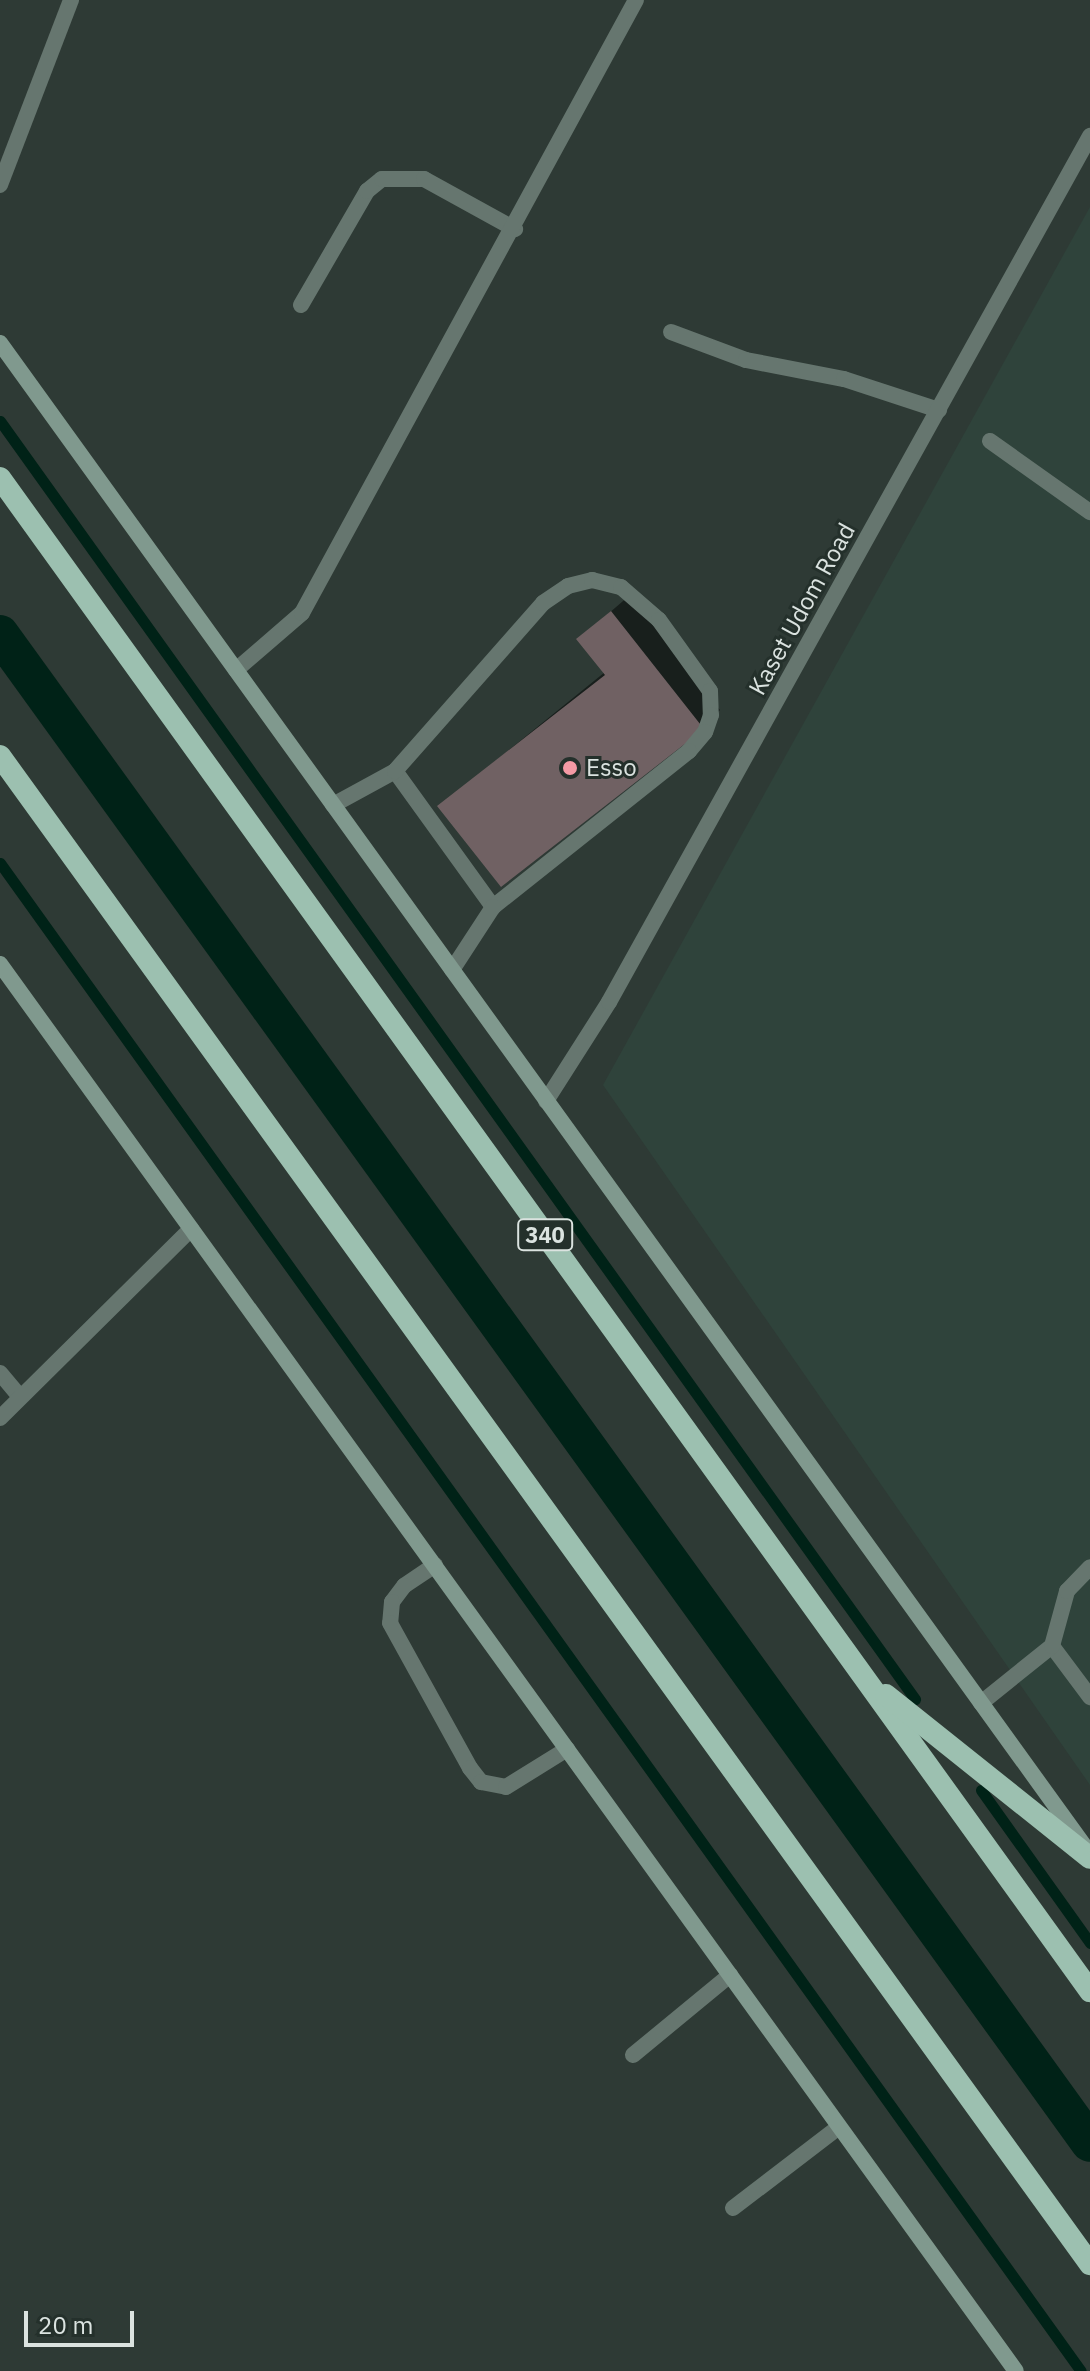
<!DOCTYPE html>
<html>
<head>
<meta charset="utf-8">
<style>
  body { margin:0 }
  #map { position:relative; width:1090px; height:2371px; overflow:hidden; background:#2e3a35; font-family:"IBM Plex Sans",sans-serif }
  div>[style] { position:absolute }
  .built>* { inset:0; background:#2f433b }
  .shadow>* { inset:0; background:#0007 }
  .stream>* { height:11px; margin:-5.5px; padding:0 5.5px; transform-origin:5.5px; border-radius:5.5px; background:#002217 }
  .canal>* { height:38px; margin:-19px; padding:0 19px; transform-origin:19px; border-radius:19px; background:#002217 }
  .building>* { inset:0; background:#706163 }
  .service>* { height:16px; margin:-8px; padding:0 8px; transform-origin:8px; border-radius:8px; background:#66766f }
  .minor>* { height:16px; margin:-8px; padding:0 8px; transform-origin:8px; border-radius:8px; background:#66766f }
  .tertiary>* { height:16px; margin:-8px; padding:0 8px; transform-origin:8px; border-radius:8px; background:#66766f }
  .secondary>* { height:16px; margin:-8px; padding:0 8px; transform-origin:8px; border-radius:8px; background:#80998e }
  .trunk>* { height:22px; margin:-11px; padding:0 11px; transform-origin:11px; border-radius:11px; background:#9cc0b0 }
  .dots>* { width:22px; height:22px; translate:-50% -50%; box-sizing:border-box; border:4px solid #24302b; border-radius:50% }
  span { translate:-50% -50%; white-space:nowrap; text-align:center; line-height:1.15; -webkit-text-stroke:6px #24302b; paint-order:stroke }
  .shield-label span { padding:2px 6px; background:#24302b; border:2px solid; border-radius:6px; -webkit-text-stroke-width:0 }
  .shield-label { font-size:22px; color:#dbe3e0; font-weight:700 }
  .street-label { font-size:24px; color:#dbe3e0 }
  .poi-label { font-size:24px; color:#dbe3e0 }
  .left { translate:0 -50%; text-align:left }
  .scale { position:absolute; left:24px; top:2311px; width:110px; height:36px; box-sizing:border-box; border:4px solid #dbe3e0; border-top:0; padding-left:10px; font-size:24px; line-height:28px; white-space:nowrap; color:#dbe3e0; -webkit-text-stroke:6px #24302b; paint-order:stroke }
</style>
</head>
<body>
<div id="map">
  <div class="built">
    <div style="clip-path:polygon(1090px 207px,1090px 1785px,603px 1085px)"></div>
  </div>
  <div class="shadow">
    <div style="clip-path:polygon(630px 595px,720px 710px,703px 727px,440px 806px,605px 672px,579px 639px)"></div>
  </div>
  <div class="stream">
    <div style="left:0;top:421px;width:1572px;rotate:54.4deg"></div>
    <div style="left:0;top:863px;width:1855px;rotate:54.37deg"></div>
    <div style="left:981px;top:1790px;width:188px;rotate:54.5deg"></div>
  </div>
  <div class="canal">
    <div style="left:0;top:634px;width:1861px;rotate:54.16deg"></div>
  </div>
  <div class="building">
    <div style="clip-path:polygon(611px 611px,704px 729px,501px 887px,437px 806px,605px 675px,576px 639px)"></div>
  </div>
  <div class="service">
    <div style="left:301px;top:305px;width:132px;rotate:-59.9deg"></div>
    <div style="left:367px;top:191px;width:19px;rotate:-39deg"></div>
    <div style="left:382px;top:179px;width:42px"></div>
    <div style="left:424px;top:179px;width:104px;rotate:28.8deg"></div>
    <div style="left:671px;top:332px;width:80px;rotate:20.5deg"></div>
    <div style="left:746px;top:360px;width:100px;rotate:11deg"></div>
    <div style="left:844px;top:379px;width:100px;rotate:18.1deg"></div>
    <div style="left:990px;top:441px;width:123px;rotate:35.4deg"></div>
    <div style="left:236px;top:670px;width:87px;rotate:-40.8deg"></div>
    <div style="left:302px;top:613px;width:698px;rotate:-61.42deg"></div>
    <div style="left:395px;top:771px;width:168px;rotate:54.2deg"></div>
    <div style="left:333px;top:805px;width:71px;rotate:-28.7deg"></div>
    <div style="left:395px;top:771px;width:224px;rotate:-48.6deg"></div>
    <div style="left:543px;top:603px;width:30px;rotate:-34deg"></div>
    <div style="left:568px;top:586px;width:25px;rotate:-14deg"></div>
    <div style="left:592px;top:580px;width:30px;rotate:14deg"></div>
    <div style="left:621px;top:587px;width:50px;rotate:41deg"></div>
    <div style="left:659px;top:620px;width:87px;rotate:54.3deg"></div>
    <div style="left:710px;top:691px;width:24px;rotate:88deg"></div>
    <div style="left:711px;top:715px;width:18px;rotate:109deg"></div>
    <div style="left:705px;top:732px;width:25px;rotate:130deg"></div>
    <div style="left:689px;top:751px;width:251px;rotate:141.5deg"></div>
    <div style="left:493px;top:907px;width:75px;rotate:123.1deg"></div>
    <div style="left:0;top:1373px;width:31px;rotate:50deg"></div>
    <div style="left:0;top:1418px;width:269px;rotate:-44.7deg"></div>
    <div style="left:435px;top:1565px;width:37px;rotate:146deg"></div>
    <div style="left:404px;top:1586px;width:20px;rotate:127deg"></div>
    <div style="left:392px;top:1602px;width:21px;rotate:95deg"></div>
    <div style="left:390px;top:1623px;width:166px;rotate:61.1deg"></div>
    <div style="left:470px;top:1768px;width:18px;rotate:52deg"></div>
    <div style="left:481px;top:1782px;width:25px;rotate:11deg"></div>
    <div style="left:506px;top:1787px;width:72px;rotate:-31.9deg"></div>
    <div style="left:1052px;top:1646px;width:64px;rotate:53.3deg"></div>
    <div style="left:981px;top:1703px;width:91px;rotate:-38.8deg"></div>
    <div style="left:1052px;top:1646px;width:57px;rotate:-74.7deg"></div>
    <div style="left:1067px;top:1591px;width:33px;rotate:-46deg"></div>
    <div style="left:633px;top:2055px;width:126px;rotate:-39.5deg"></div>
    <div style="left:733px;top:2208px;width:133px;rotate:-37.4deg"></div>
  </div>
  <div class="minor">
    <div style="left:0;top:185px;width:198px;rotate:-69deg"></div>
  </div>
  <div class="tertiary">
    <div style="left:546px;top:1101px;width:117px;rotate:-57.5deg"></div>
    <div style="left:609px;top:1002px;width:991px;rotate:-60.95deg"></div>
  </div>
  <div class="secondary">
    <div style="left:0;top:343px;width:1855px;rotate:54.19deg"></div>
    <div style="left:0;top:964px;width:1735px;rotate:54.17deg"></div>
  </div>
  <div class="trunk">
    <div style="left:0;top:478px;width:1865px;rotate:54.23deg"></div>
    <div style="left:0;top:756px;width:1861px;rotate:54.14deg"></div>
    <div style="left:886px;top:1695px;width:261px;rotate:38.6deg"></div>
  </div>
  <div class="dots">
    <div style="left:570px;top:768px;background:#f49aa5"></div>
  </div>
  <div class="shield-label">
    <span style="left:545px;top:1235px">340</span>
  </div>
  <div class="street-label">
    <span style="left:802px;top:609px;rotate:-61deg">Kaset Udom Road</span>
  </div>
  <div class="poi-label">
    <span class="left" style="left:586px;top:768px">Esso</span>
  </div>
  <div class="scale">20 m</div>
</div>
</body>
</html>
